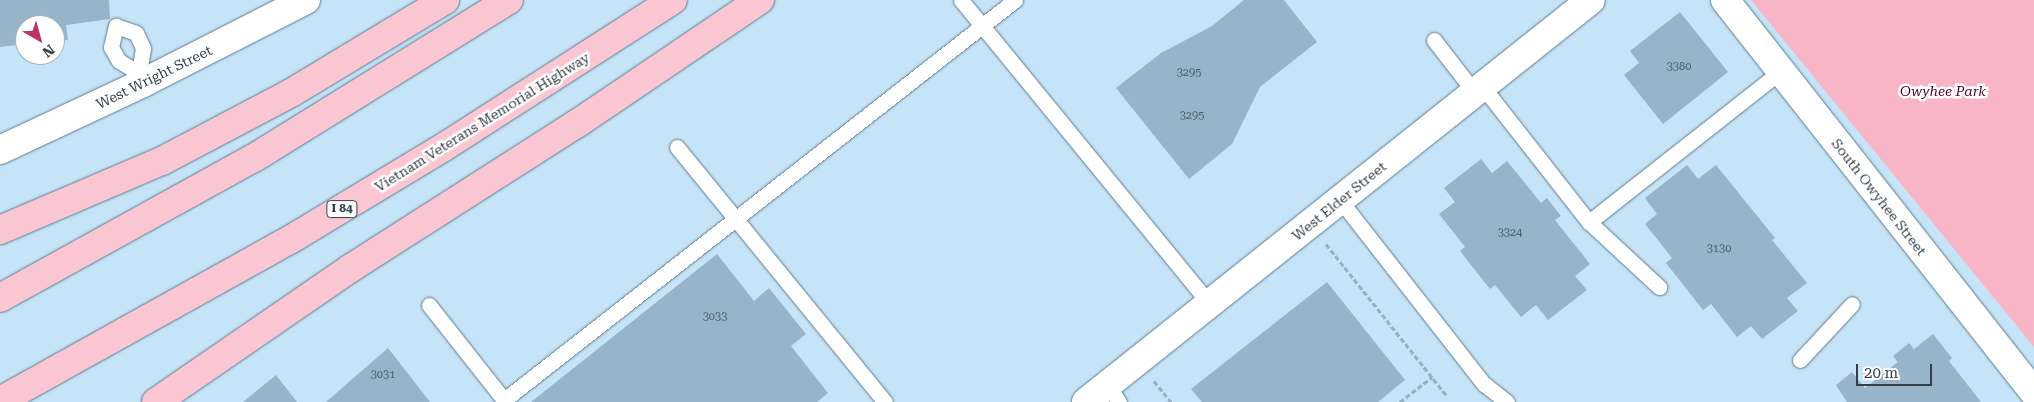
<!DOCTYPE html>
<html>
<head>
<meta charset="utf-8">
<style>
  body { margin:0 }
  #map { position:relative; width:2034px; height:402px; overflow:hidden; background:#c5e4f8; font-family:"Roboto Serif",serif }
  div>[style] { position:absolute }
  .green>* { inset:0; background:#f8b5c6 }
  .building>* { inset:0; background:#97b4c8 }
  .path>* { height:3px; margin-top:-1.5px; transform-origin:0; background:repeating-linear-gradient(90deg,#97afc0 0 5px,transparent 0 7.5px) }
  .roads { filter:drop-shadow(0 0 1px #5f7a8d) drop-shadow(0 0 1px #5f7a8d) }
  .service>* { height:15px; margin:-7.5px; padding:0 7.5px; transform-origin:7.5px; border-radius:7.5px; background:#fff }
  .tertiary>* { height:28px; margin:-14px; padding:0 14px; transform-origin:14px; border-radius:14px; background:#fff }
  .motorway>* { height:28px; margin:-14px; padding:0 14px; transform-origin:14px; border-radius:14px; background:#f9c6d2 }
  span { translate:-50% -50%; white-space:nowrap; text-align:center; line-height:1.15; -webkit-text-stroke:5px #fff; paint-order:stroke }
  .number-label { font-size:11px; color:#4c5c67 }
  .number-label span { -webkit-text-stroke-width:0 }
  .shield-label span { padding:1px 4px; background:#fff; border:1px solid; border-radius:4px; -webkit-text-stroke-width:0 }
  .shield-label { font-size:12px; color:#333f47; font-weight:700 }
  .street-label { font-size:14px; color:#333f47 }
  .park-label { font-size:14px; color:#520426; font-style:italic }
  .north { position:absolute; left:15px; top:15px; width:50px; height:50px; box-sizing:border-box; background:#fff; border:1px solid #adb2b5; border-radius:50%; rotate:142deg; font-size:14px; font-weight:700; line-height:20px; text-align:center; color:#333f47 }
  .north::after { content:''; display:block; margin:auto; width:18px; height:22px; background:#be3268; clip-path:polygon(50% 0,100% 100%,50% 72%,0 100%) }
  .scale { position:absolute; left:1856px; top:364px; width:76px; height:22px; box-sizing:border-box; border:2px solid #333f47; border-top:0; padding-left:6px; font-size:15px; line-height:18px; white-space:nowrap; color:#333f47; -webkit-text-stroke:4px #fff; paint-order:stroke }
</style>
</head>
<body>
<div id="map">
  <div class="green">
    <div style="clip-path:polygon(1751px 0,2034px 0,2034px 347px)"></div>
  </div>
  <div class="building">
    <div style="clip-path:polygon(0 0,109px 0,110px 19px,66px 25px,68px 40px,55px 41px,55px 25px,25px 25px,25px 44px,0 47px)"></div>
    <div style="clip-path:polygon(1244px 0,1284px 0,1317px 42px,1260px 87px,1232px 144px,1189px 179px,1116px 88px,1161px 53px,1212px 26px)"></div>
    <div style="clip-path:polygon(1680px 12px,1728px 72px,1663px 124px,1624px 75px,1639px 63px,1630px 51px)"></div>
    <div style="clip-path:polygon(1481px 159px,1492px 173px,1507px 161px,1541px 203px,1547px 198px,1561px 216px,1555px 220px,1590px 264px,1575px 276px,1587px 290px,1548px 320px,1536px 305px,1521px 317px,1495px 285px,1490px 289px,1460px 251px,1465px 247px,1439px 214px,1455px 202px,1444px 188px)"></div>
    <div style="clip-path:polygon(1687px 165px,1698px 179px,1716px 165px,1775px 238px,1772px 240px,1807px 283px,1787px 298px,1798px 311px,1762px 339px,1751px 326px,1737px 337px,1711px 304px,1703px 310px,1666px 263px,1672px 258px,1645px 224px,1657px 214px,1645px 198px)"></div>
    <div style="clip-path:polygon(717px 254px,754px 301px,769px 288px,806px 334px,791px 346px,828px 393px,817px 402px,531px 402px)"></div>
    <div style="clip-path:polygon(1327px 282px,1405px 380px,1378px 402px,1202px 402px,1191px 389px)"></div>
    <div style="clip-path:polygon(1933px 334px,1952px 358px,1949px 361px,1981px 402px,1847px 402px,1836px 385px,1852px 372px,1865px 388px,1898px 362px,1893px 356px,1909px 343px,1914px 349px)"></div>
    <div style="clip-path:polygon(388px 348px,430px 402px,326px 402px)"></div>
    <div style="clip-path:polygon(276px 375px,297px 402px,243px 402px)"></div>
  </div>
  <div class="path">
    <div style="left:1326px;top:244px;width:193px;rotate:51.5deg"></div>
    <div style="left:1154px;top:381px;width:27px;rotate:51deg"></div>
    <div style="left:1400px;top:402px;width:41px;rotate:-38deg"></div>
  </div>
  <div class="roads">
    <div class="service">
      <div style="left:961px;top:0;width:393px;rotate:50.7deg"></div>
      <div style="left:1434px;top:40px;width:67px;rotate:52.3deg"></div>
      <div style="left:139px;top:73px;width:23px;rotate:-149deg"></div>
      <div style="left:119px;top:61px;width:16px;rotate:-120deg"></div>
      <div style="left:111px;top:47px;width:22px;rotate:-77deg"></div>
      <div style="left:116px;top:26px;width:21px;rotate:19deg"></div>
      <div style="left:136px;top:33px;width:17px;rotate:65deg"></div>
      <div style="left:143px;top:48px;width:25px;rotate:99deg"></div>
      <div style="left:139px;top:73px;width:11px;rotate:68deg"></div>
      <div style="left:1483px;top:87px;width:172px;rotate:51.9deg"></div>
      <div style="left:1589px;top:222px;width:96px;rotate:42.9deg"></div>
      <div style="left:677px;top:147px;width:329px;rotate:50.8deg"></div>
      <div style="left:1340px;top:200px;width:234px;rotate:52deg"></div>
      <div style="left:1484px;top:384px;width:29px;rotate:38deg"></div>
      <div style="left:1589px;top:222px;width:244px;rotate:-38.2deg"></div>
      <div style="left:429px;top:305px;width:121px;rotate:51.7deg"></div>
      <div style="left:504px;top:400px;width:649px;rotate:-38.05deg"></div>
      <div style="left:1800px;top:360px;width:76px;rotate:-47.1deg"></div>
      <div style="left:1108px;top:385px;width:20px;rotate:57deg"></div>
    </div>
    <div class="tertiary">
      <div style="left:1725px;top:0;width:499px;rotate:51.8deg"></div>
      <div style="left:0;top:150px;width:158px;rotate:-25.1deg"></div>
      <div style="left:143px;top:83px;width:183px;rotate:-27deg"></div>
      <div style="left:1086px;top:402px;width:645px;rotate:-38.52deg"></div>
    </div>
    <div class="motorway">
      <div style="left:0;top:230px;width:176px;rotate:-23.1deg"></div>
      <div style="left:162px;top:161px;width:146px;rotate:-27.8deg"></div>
      <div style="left:291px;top:93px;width:180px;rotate:-31.1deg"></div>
      <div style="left:0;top:298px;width:290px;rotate:-28.9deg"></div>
      <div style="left:254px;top:158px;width:300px;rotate:-31.8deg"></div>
      <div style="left:0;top:401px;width:341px;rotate:-29.1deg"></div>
      <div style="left:298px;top:235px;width:170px;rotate:-31.1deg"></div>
      <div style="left:444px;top:147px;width:272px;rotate:-32.7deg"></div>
      <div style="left:156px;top:402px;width:237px;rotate:-34.5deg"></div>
      <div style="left:351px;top:268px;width:269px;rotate:-32.6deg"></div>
      <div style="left:578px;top:123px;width:220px;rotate:-34.1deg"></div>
    </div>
  </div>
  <div class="number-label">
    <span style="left:1679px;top:67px">3380</span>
    <span style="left:1189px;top:73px">3295</span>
    <span style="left:1192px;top:116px">3295</span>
    <span style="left:1510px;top:233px">3324</span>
    <span style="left:1719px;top:249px">3130</span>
    <span style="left:715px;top:317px">3033</span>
    <span style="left:383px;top:375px">3031</span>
  </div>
  <div class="shield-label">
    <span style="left:342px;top:209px">I 84</span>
  </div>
  <div class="street-label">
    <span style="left:154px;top:77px;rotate:-26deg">West Wright Street</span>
    <span style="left:482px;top:122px;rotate:-32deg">Vietnam Veterans Memorial Highway</span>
    <span style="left:1879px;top:197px;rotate:52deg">South Owyhee Street</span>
    <span style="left:1339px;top:201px;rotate:-39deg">West Elder Street</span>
  </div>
  <div class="park-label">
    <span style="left:1943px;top:91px">Owyhee Park</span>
  </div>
  <div class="north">N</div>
  <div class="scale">20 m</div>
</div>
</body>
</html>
